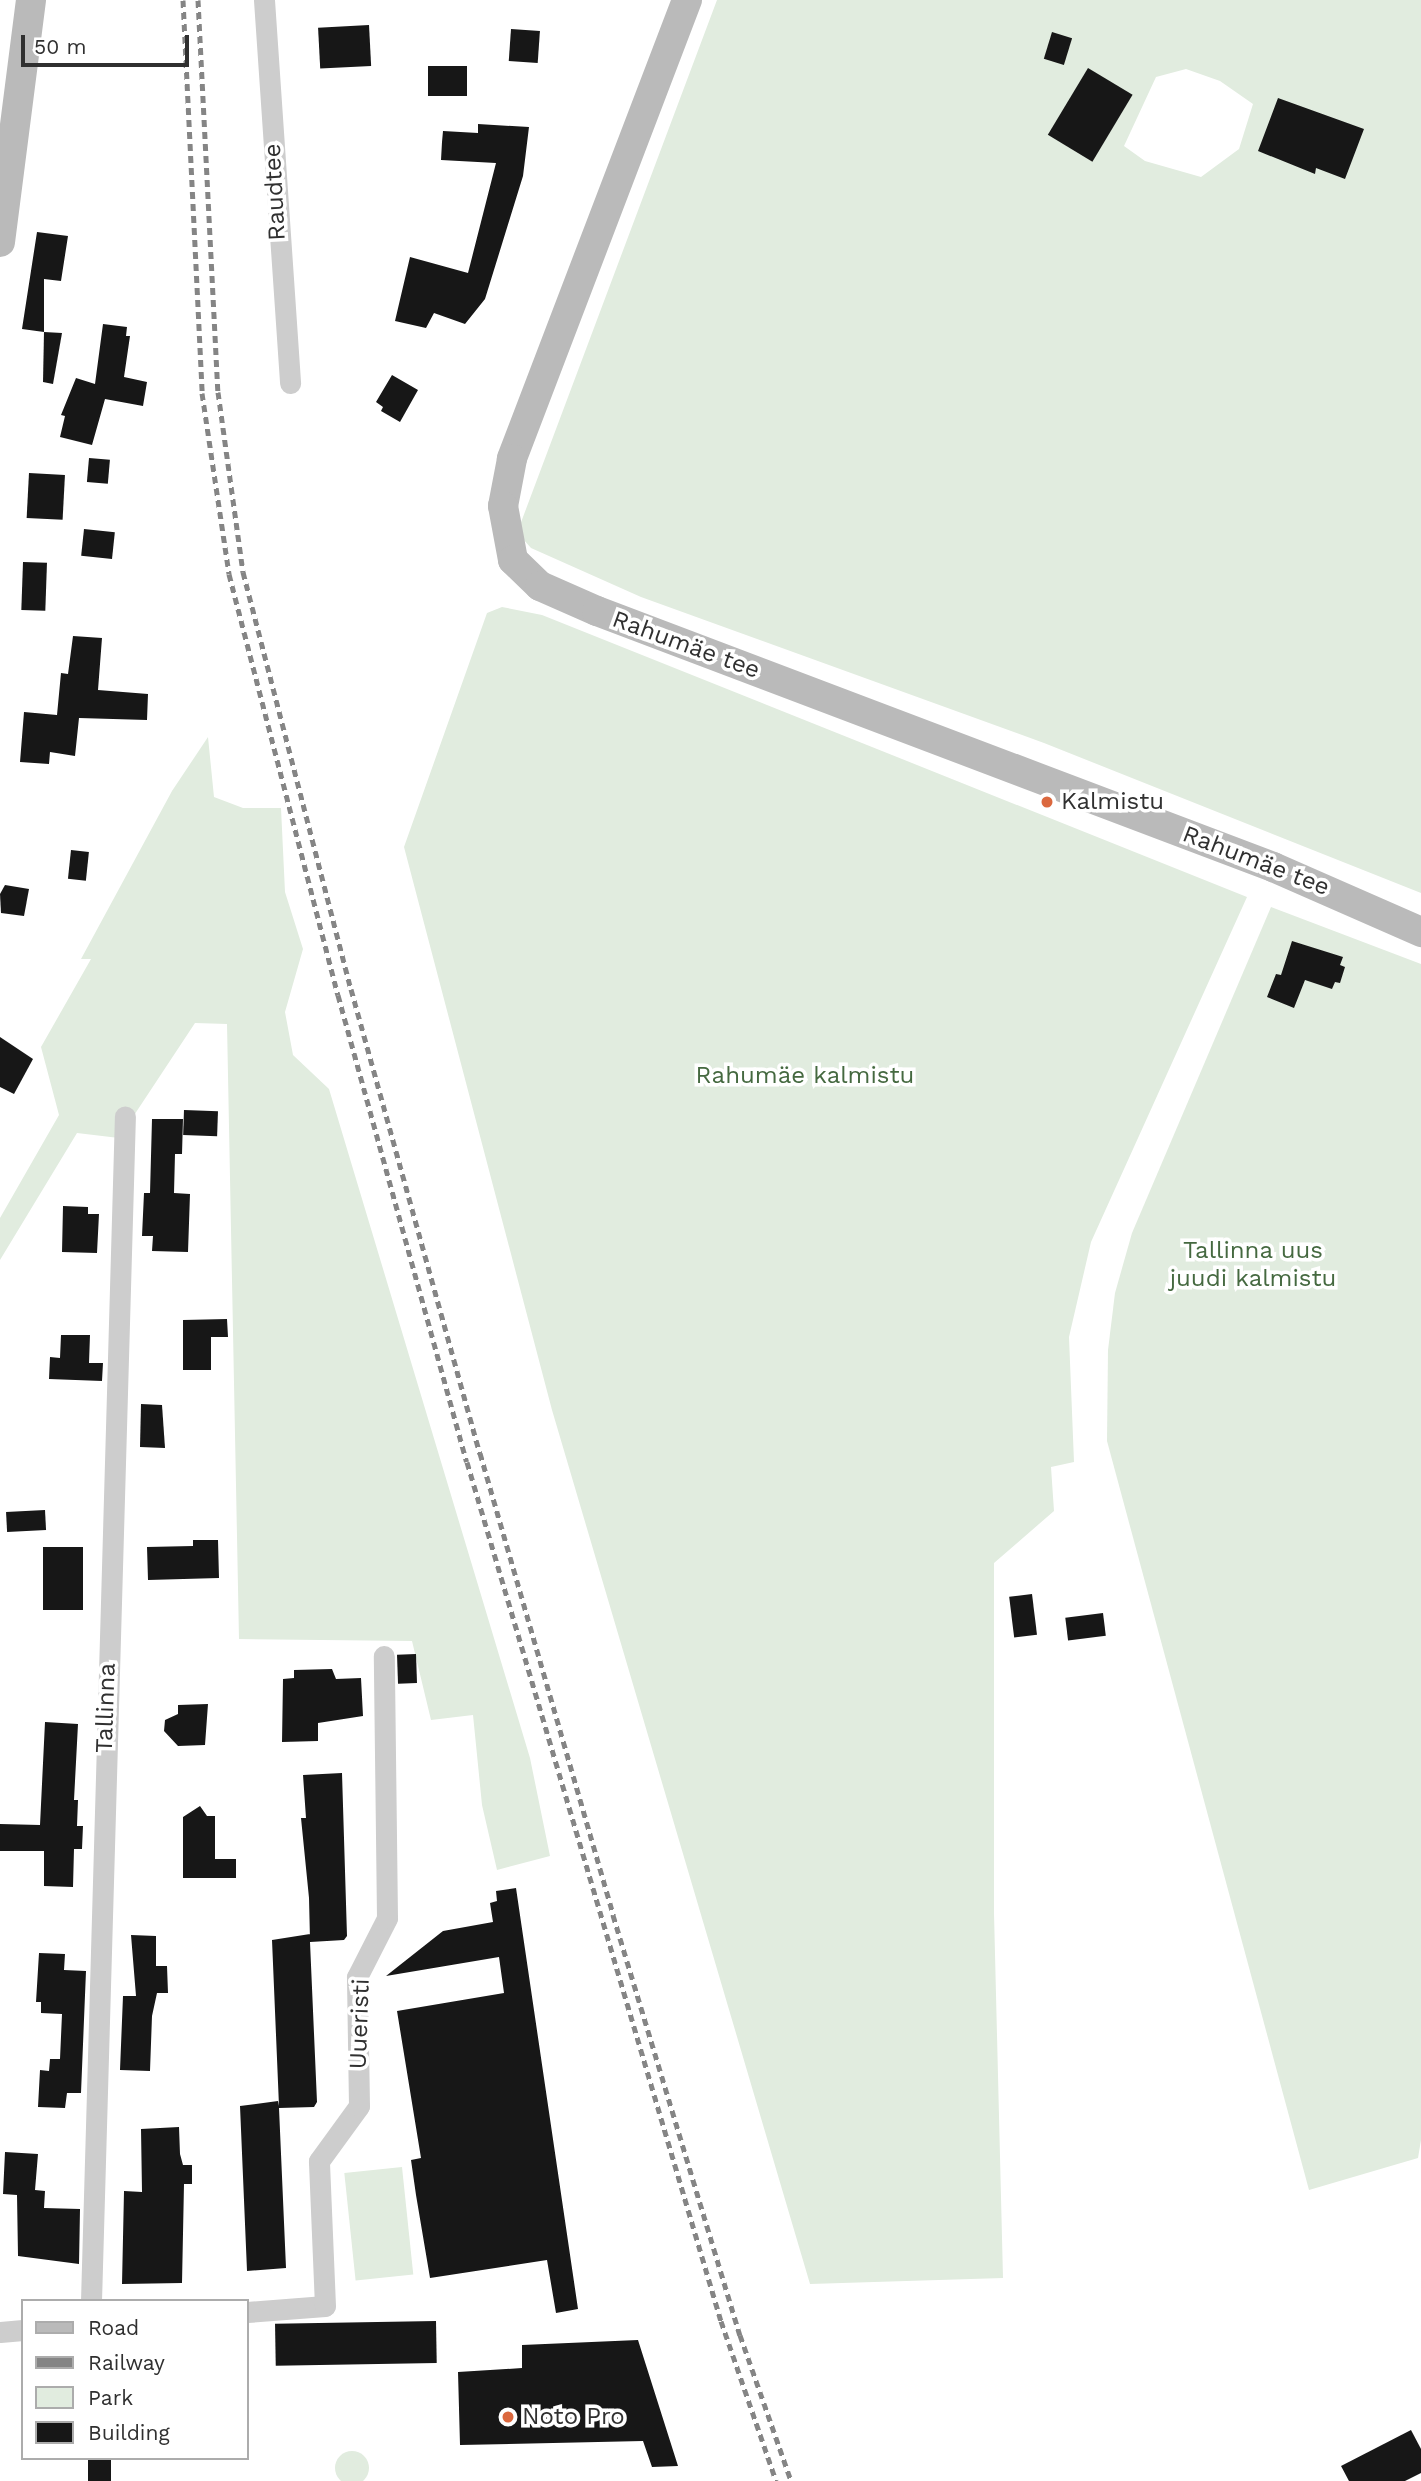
<!DOCTYPE html>
<html>
<head>
<meta charset="utf-8">
<style>
  body { margin:0 }
  #map { position:relative; width:1421px; height:2481px; overflow:hidden; background:#fff; font-family:"Work Sans",sans-serif }
  div>[style] { position:absolute }
  .green>* { inset:0; background:#e1ecdf; transform-origin:0 0 }
  .round { border-radius:50% }
  .building>* { inset:0; background:#171717; transform-origin:0 0 }
  .street>* { height:21px; margin:-10.5px; padding:0 10.5px; transform-origin:10.5px; border-radius:10.5px; background:#cdcdcd }
  .secondary>* { height:30px; margin:-15px; padding:0 15px; transform-origin:15px; border-radius:15px; background:#bababa }
  .rail>* { height:5px; margin-top:-2.5px; transform-origin:0; background:repeating-linear-gradient(90deg,#858585 0 7px,transparent 0 12px) }
  .dots>* { width:19px; height:19px; translate:-50% -50%; box-sizing:border-box; border:4px solid #fff; border-radius:50% }
  span { translate:-50% -50%; white-space:nowrap; text-align:center; line-height:1.15; -webkit-text-stroke:7px #fff; paint-order:stroke }
  .street-label { font-size:24px; color:#303030 }
  .poi-label { font-size:24px; color:#303030 }
  .left { translate:0 -50%; text-align:left }
  .park-label { font-size:24px; color:#456940 }
  .legend { position:absolute; left:21px; top:2299px; width:228px; height:161px; box-sizing:border-box; background:#fff; border:2px solid #acacac; margin:0; padding:9px 12px; list-style:none; font-size:21px; color:#303030 }
  .legend li { display:flex; align-items:center; gap:14px; height:35px }
  .legend b { width:35px; border:2px solid #acacac }
  .scale { position:absolute; left:21px; top:35px; width:168px; height:32px; box-sizing:border-box; border:4px solid #303030; border-top:0; padding-left:9px; font-size:21px; line-height:24px; white-space:nowrap; color:#303030; -webkit-text-stroke:5px #fff; paint-order:stroke }
</style>
</head>
<body>
<div id="map">
  <div class="green">
    <div style="clip-path:polygon(evenodd,717px 0,1421px 0,1421px 893px,1044px 743px,641px 597px,531px 548px,523px 539px,520px 525px,717px 0,1186px 69px,1220px 81px,1253px 104px,1239px 149px,1201px 177px,1145px 161px,1124px 146px,1156px 77px,1186px 69px)"></div>
    <div style="clip-path:polygon(502px 607px,542px 615px,1247px 897px,1091px 1242px,1069px 1337px,1074px 1462px,1051px 1467px,1054px 1511px,994px 1563px,994px 1913px,1003px 2278px,810px 2284px,552px 1410px,404px 847px,487px 613px)"></div>
    <div style="clip-path:polygon(208px 737px,214px 797px,243px 808px,281px 808px,285px 892px,303px 949px,285px 1012px,293px 1055px,329px 1089px,530px 1758px,550px 1856px,497px 1870px,482px 1805px,473px 1715px,431px 1720px,412px 1641px,239px 1639px,227px 1024px,195px 1023px,119px 1138px,77px 1133px,0 1260px,0 1218px,59px 1115px,41px 1047px,91px 959px,81px 959px,172px 791px)"></div>
    <div style="clip-path:polygon(1271px 907px,1421px 964px,1421px 2140px,1418px 2158px,1309px 2190px,1107px 1441px,1108px 1350px,1115px 1293px,1132px 1233px)"></div>
    <div style="left:402px;top:2167px;width:108px;height:58px;rotate:84deg"></div>
    <div class="round" style="left:335px;top:2451px;width:34px;height:34px"></div>
  </div>
  <div class="building">
    <div style="left:369px;top:25px;width:41px;height:51px;rotate:87deg"></div>
    <div style="left:511px;top:29px;width:29px;height:32px;rotate:4deg"></div>
    <div style="left:1052px;top:32px;width:21px;height:28px;rotate:17deg"></div>
    <div style="left:467px;top:66px;width:30px;height:39px;rotate:90deg"></div>
    <div style="left:1088px;top:68px;width:52px;height:78px;rotate:31deg"></div>
    <div style="clip-path:polygon(1278px 98px,1364px 129px,1345px 179px,1316px 168px,1315px 174px,1258px 151px)"></div>
    <div style="clip-path:polygon(478px 124px,529px 127px,523px 176px,485px 299px,465px 324px,434px 313px,426px 328px,395px 321px,410px 257px,468px 273px,496px 163px,441px 160px,442px 142px,443px 131px,478px 133px)"></div>
    <div style="clip-path:polygon(37px 232px,68px 236px,61px 281px,44px 279px,44px 332px,22px 329px)"></div>
    <div style="clip-path:polygon(103px 324px,127px 327px,126px 336px,130px 336px,124px 377px,147px 382px,143px 406px,105px 399px,92px 445px,60px 437px,65px 416px,61px 415px,76px 378px,95px 384px)"></div>
    <div style="clip-path:polygon(44px 332px,62px 333px,53px 384px,43px 382px)"></div>
    <div style="clip-path:polygon(392px 375px,418px 390px,400px 422px,381px 411px,383px 407px,376px 402px)"></div>
    <div style="left:89px;top:458px;width:21px;height:24px;rotate:5deg"></div>
    <div style="left:29px;top:473px;width:36px;height:45px;rotate:3deg"></div>
    <div style="left:84px;top:529px;width:31px;height:27px;rotate:6deg"></div>
    <div style="left:23px;top:562px;width:24px;height:48px;rotate:2deg"></div>
    <div style="clip-path:polygon(73px 636px,102px 638px,98px 690px,148px 694px,147px 720px,79px 718px,75px 756px,50px 752px,49px 764px,20px 762px,24px 712px,57px 715px,61px 673px,68px 674px)"></div>
    <div style="left:71px;top:850px;width:18px;height:29px;rotate:6deg"></div>
    <div style="clip-path:polygon(5px 885px,29px 889px,24px 916px,1px 913px,0 894px)"></div>
    <div style="clip-path:polygon(1292px 941px,1343px 957px,1340px 965px,1345px 967px,1340px 983px,1335px 982px,1332px 989px,1305px 980px,1294px 1008px,1267px 997px,1276px 974px,1281px 975px)"></div>
    <div style="clip-path:polygon(0 1037px,33px 1059px,14px 1094px,0 1087px)"></div>
    <div style="left:184px;top:1110px;width:34px;height:25px;rotate:2deg"></div>
    <div style="clip-path:polygon(152px 1119px,183px 1119px,182px 1154px,175px 1154px,174px 1193px,190px 1194px,188px 1252px,152px 1251px,153px 1236px,142px 1236px,144px 1193px,150px 1193px)"></div>
    <div style="clip-path:polygon(63px 1206px,88px 1207px,88px 1214px,99px 1214px,97px 1253px,62px 1252px)"></div>
    <div style="clip-path:polygon(227px 1319px,228px 1337px,211px 1337px,211px 1370px,183px 1370px,183px 1320px)"></div>
    <div style="clip-path:polygon(61px 1335px,90px 1335px,89px 1363px,103px 1363px,102px 1381px,49px 1379px,50px 1357px,60px 1358px)"></div>
    <div style="clip-path:polygon(141px 1404px,162px 1405px,165px 1448px,140px 1447px)"></div>
    <div style="left:45px;top:1510px;width:20px;height:39px;rotate:87deg"></div>
    <div style="clip-path:polygon(193px 1540px,218px 1540px,219px 1578px,148px 1580px,147px 1547px,193px 1546px)"></div>
    <div style="left:43px;top:1547px;width:40px;height:63px"></div>
    <div style="left:1032px;top:1594px;width:41px;height:23px;rotate:83deg"></div>
    <div style="left:1103px;top:1613px;width:23px;height:38px;rotate:83deg"></div>
    <div style="left:416px;top:1654px;width:29px;height:19px;rotate:88deg"></div>
    <div style="clip-path:polygon(332px 1669px,336px 1679px,361px 1678px,363px 1716px,318px 1723px,318px 1741px,282px 1742px,283px 1679px,294px 1678px,294px 1670px)"></div>
    <div style="clip-path:polygon(208px 1704px,205px 1745px,178px 1746px,164px 1731px,165px 1720px,178px 1714px,178px 1705px)"></div>
    <div style="clip-path:polygon(45px 1722px,78px 1724px,74px 1800px,78px 1800px,77px 1826px,83px 1826px,82px 1849px,74px 1849px,73px 1887px,44px 1886px,44px 1851px,0 1851px,0 1824px,40px 1825px)"></div>
    <div style="clip-path:polygon(342px 1773px,347px 1936px,344px 1940px,310px 1942px,317px 2102px,314px 2107px,279px 2108px,286px 2268px,247px 2271px,240px 2106px,278px 2101px,279px 2106px,272px 1940px,310px 1934px,310px 1940px,309px 1898px,301px 1818px,306px 1818px,303px 1775px)"></div>
    <div style="clip-path:polygon(200px 1806px,207px 1816px,215px 1816px,215px 1859px,236px 1859px,236px 1878px,183px 1878px,183px 1817px)"></div>
    <div style="clip-path:polygon(516px 1888px,578px 2309px,556px 2313px,547px 2260px,430px 2278px,416px 2195px,411px 2160px,421px 2158px,397px 2011px,504px 1993px,499px 1957px,386px 1976px,443px 1931px,493px 1922px,490px 1903px,497px 1901px,496px 1891px)"></div>
    <div style="clip-path:polygon(131px 1935px,156px 1936px,156px 1966px,167px 1966px,168px 1993px,157px 1993px,152px 2016px,150px 2071px,120px 2070px,123px 1996px,136px 1996px)"></div>
    <div style="clip-path:polygon(39px 1953px,65px 1954px,64px 1970px,86px 1971px,81px 2093px,67px 2093px,65px 2108px,38px 2107px,40px 2070px,49px 2071px,50px 2059px,60px 2059px,62px 2014px,41px 2013px,41px 2002px,36px 2002px)"></div>
    <div style="clip-path:polygon(179px 2127px,180px 2154px,183px 2165px,192px 2165px,192px 2184px,184px 2184px,182px 2283px,122px 2284px,124px 2191px,142px 2192px,141px 2129px)"></div>
    <div style="clip-path:polygon(5px 2152px,38px 2154px,35px 2190px,45px 2191px,44px 2208px,80px 2209px,79px 2264px,18px 2256px,17px 2195px,3px 2194px)"></div>
    <div style="left:436px;top:2321px;width:42px;height:161px;rotate:89deg"></div>
    <div style="clip-path:polygon(638px 2340px,678px 2466px,652px 2467px,643px 2441px,460px 2445px,458px 2372px,522px 2368px,522px 2345px)"></div>
    <div style="clip-path:polygon(1411px 2430px,1421px 2449px,1421px 2473px,1405px 2481px,1349px 2481px,1341px 2466px)"></div>
    <div style="left:88px;top:2458px;width:23px;height:23px"></div>
  </div>
  <div class="street">
    <div style="left:264px;top:0;width:384px;rotate:86.1deg"></div>
    <div style="left:91px;top:2301px;width:1185px;rotate:-88.36deg"></div>
    <div style="left:247px;top:2312px;width:78px;rotate:-4.4deg"></div>
    <div style="left:325px;top:2306px;width:145px;rotate:-92.4deg"></div>
    <div style="left:319px;top:2161px;width:68px;rotate:-54deg"></div>
    <div style="left:359px;top:2106px;width:129px;rotate:-90.9deg"></div>
    <div style="left:357px;top:1977px;width:66px;rotate:-63deg"></div>
    <div style="left:387px;top:1918px;width:262px;rotate:-90.7deg"></div>
    <div style="left:0;top:2332px;width:23px;rotate:-5deg"></div>
  </div>
  <div class="secondary">
    <div style="left:687px;top:0;width:491px;rotate:110.9deg"></div>
    <div style="left:512px;top:459px;width:48px;rotate:100.8deg"></div>
    <div style="left:503px;top:506px;width:55px;rotate:79.5deg"></div>
    <div style="left:513px;top:560px;width:37px;rotate:44deg"></div>
    <div style="left:540px;top:586px;width:62px;rotate:23.7deg"></div>
    <div style="left:597px;top:611px;width:723px;rotate:20.74deg"></div>
    <div style="left:1273px;top:867px;width:162px;rotate:23.7deg"></div>
    <div style="left:0;top:242px;width:244px;rotate:-82.7deg"></div>
  </div>
  <div class="rail">
    <div style="left:183px;top:0;width:393px;rotate:87.2deg"></div>
    <div style="left:202px;top:393px;width:183px;rotate:81.5deg"></div>
    <div style="left:229px;top:574px;width:435px;rotate:75.5deg"></div>
    <div style="left:338px;top:995px;width:484px;rotate:74.6deg"></div>
    <div style="left:467px;top:1462px;width:896px;rotate:73.53deg"></div>
    <div style="left:721px;top:2321px;width:169px;rotate:71deg"></div>
    <div style="left:198px;top:0;width:393px;rotate:87.1deg"></div>
    <div style="left:218px;top:392px;width:182px;rotate:82.1deg"></div>
    <div style="left:243px;top:572px;width:431px;rotate:75.5deg"></div>
    <div style="left:351px;top:989px;width:482px;rotate:74.5deg"></div>
    <div style="left:480px;top:1453px;width:481px;rotate:73.9deg"></div>
    <div style="left:613px;top:1915px;width:439px;rotate:73.2deg"></div>
    <div style="left:740px;top:2335px;width:155px;rotate:70.7deg"></div>
  </div>
  <div class="dots">
    <div style="left:1047px;top:802px;background:#db683e"></div>
    <div style="left:508px;top:2417px;background:#db683e"></div>
  </div>
  <div class="street-label">
    <span style="left:275px;top:192px;rotate:-93deg">Raudtee</span>
    <span style="left:686px;top:645px;rotate:20deg">Rahumäe tee</span>
    <span style="left:1256px;top:861px;rotate:21deg">Rahumäe tee</span>
    <span style="left:106px;top:1708px;rotate:-88deg">Tallinna</span>
    <span style="left:360px;top:2024px;rotate:-88deg">Uueristi</span>
  </div>
  <div class="poi-label">
    <span class="left" style="left:1061px;top:802px">Kalmistu</span>
    <span class="left" style="left:522px;top:2417px">Noto Pro</span>
  </div>
  <div class="park-label">
    <span style="left:805px;top:1076px">Rahumäe kalmistu</span>
    <span style="left:1253px;top:1265px">Tallinna uus<br>juudi kalmistu</span>
  </div>
  <ul class="legend">
  <li><b style="height:9px;background:#bababa"></b>Road</li>
  <li><b style="height:9px;background:#858585"></b>Railway</li>
  <li><b style="height:19px;background:#e1ecdf"></b>Park</li>
  <li><b style="height:19px;background:#171717"></b>Building</li>
  </ul>
  <div class="scale">50 m</div>
</div>
</body>
</html>
